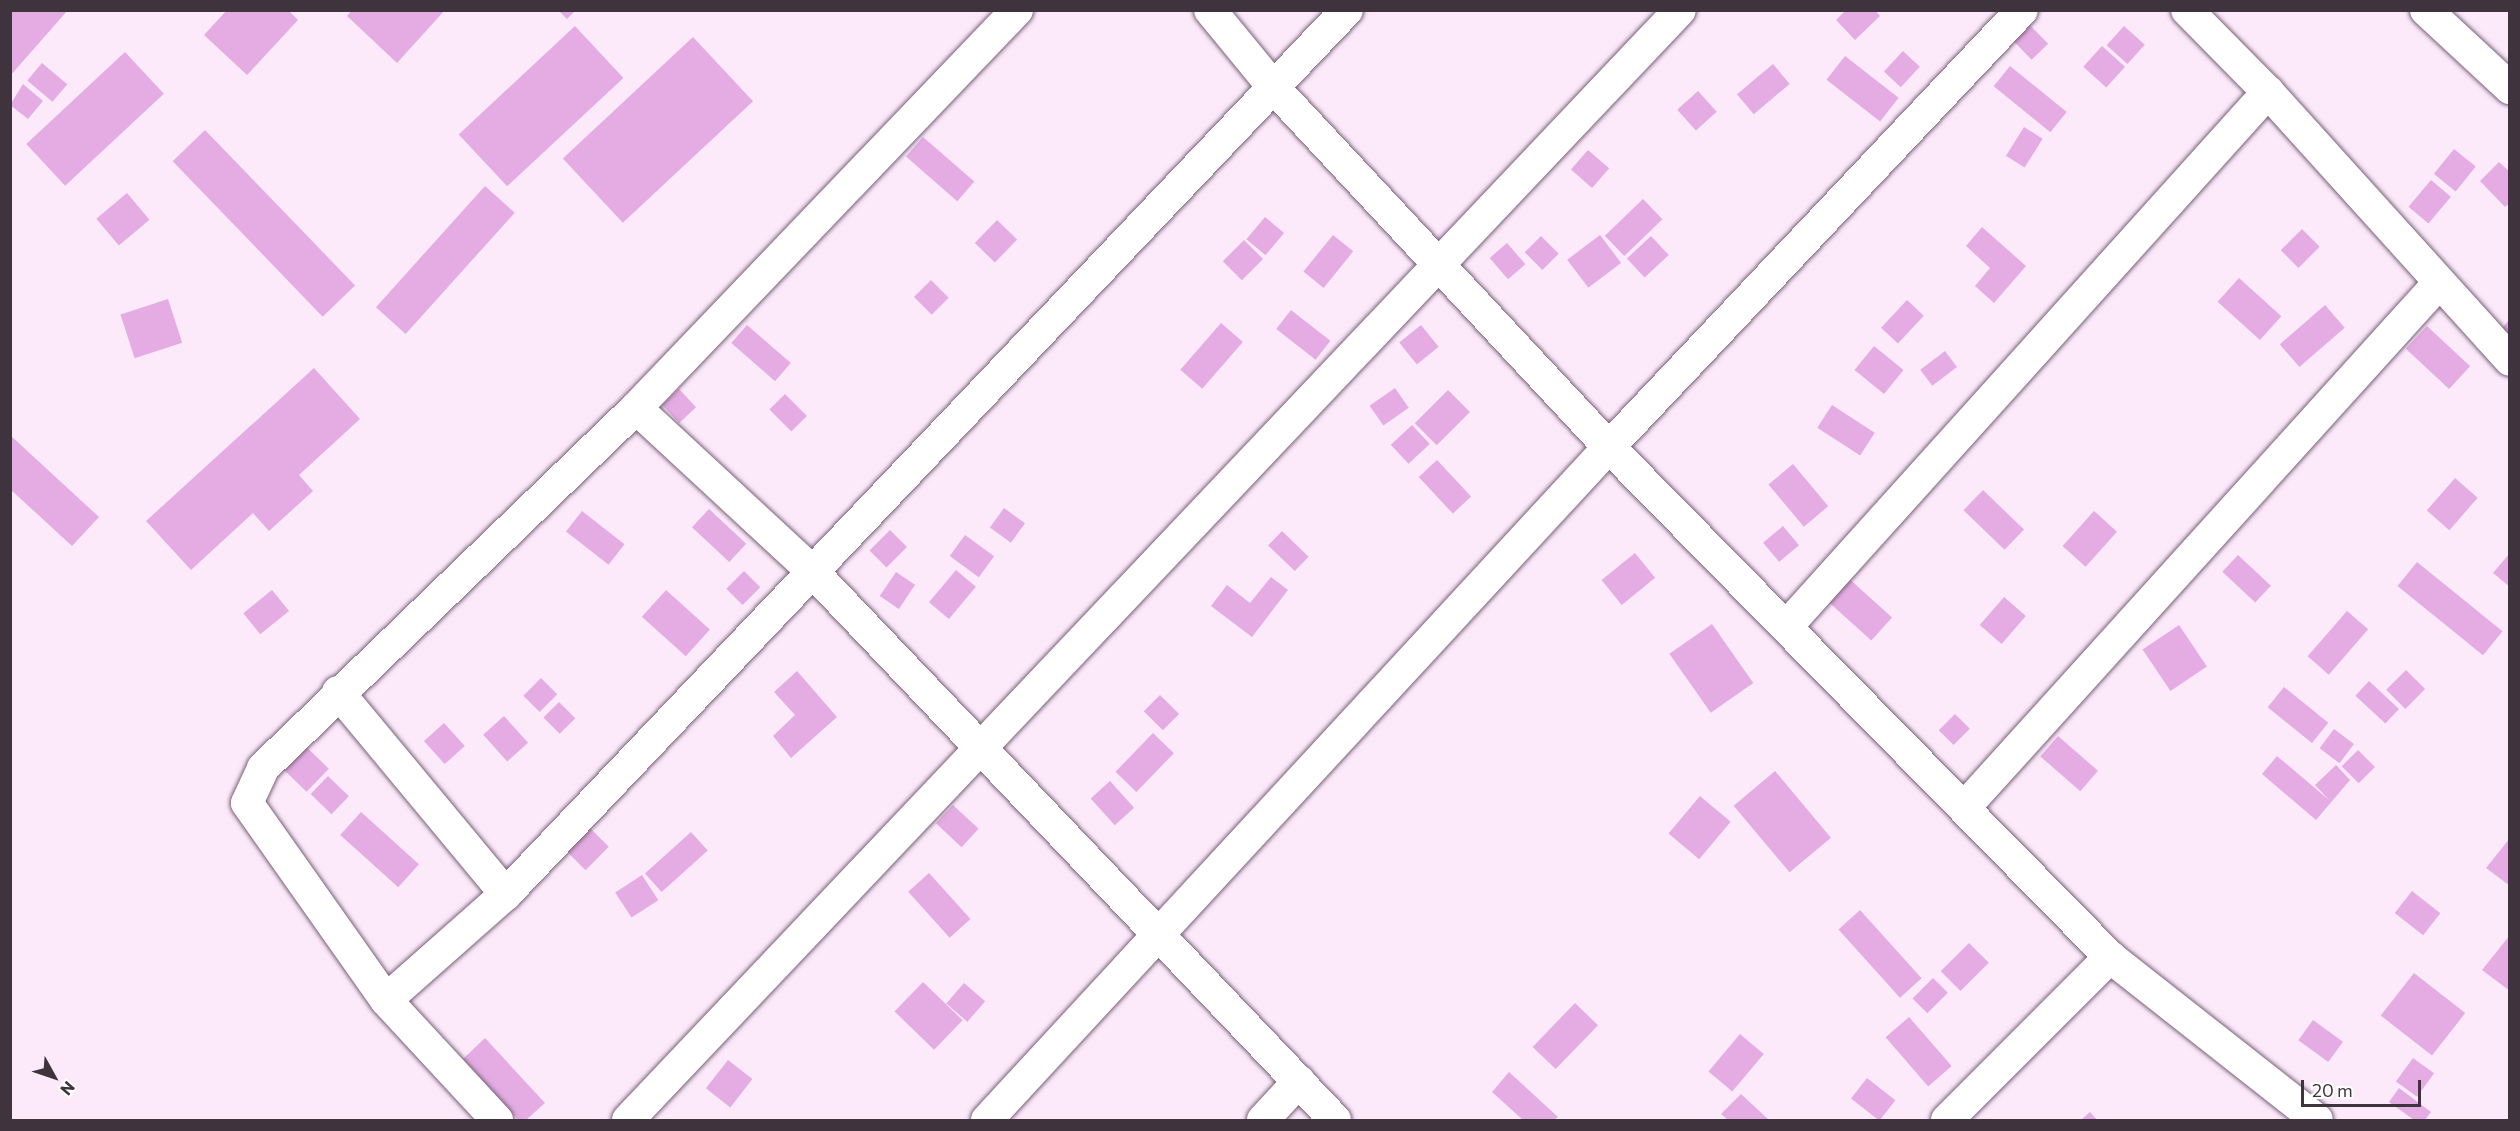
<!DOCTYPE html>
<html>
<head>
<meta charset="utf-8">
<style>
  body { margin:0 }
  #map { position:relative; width:2520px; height:1131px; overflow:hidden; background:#fceafb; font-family:Commissioner,sans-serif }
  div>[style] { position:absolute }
  .building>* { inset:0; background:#e4ace3; transform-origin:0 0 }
  .roads { filter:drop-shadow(0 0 2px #796078) drop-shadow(0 0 2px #796078) }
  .street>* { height:32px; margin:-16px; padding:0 16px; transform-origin:16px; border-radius:16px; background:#fff }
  span { translate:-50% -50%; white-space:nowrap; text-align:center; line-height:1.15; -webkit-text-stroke:5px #fff; paint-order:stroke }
  .frame { position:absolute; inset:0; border:12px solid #3f343e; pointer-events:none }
  .north { position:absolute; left:24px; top:1047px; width:60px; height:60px; -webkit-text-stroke:4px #fff; paint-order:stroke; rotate:130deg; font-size:16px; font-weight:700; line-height:24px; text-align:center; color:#3f343e }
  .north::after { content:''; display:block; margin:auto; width:21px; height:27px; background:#3f343e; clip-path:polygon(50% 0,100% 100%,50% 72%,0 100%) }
  .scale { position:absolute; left:2301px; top:1080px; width:120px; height:27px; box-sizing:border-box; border:3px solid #3f343e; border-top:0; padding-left:8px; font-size:18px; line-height:21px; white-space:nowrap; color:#3f343e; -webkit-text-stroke:4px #fff; paint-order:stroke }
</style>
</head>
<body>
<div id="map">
  <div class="building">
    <div style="clip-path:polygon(10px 10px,68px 10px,10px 76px)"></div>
    <div style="clip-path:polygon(227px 10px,288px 10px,298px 20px,247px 75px,204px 35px)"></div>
    <div style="clip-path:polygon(352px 10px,445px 10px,397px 63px,347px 16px)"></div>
    <div style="clip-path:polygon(558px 10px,576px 10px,567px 19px)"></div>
    <div style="clip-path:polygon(1846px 10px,1875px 10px,1880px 16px,1855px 40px,1836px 20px)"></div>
    <div style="left:2028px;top:23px;width:29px;height:23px;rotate:46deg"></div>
    <div style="left:575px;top:26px;width:71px;height:159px;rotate:47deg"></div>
    <div style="left:2124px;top:26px;width:28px;height:26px;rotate:42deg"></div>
    <div style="left:693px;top:37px;width:88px;height:178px;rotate:47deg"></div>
    <div style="left:2102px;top:46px;width:31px;height:28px;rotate:42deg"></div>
    <div style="left:1903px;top:51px;width:23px;height:28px;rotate:43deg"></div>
    <div style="left:125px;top:52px;width:57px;height:135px;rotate:47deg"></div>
    <div style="left:1845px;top:56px;width:68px;height:30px;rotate:38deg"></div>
    <div style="left:42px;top:63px;width:33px;height:23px;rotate:40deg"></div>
    <div style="left:1773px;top:64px;width:26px;height:47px;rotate:50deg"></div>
    <div style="left:2010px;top:66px;width:73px;height:26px;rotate:39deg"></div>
    <div style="clip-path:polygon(23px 84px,43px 101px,28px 119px,10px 105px)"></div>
    <div style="left:1698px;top:91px;width:28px;height:28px;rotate:48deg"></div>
    <div style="left:2024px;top:127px;width:22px;height:34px;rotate:32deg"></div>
    <div style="left:205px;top:130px;width:216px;height:45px;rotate:46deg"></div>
    <div style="left:923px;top:137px;width:68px;height:26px;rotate:41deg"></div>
    <div style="left:2454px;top:149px;width:28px;height:32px;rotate:39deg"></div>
    <div style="left:1588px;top:150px;width:28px;height:26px;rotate:41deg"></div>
    <div style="clip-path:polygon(2499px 162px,2510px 172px,2510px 203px,2505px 207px,2480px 181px)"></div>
    <div style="left:2431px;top:180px;width:26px;height:35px;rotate:40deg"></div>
    <div style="left:485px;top:186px;width:40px;height:163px;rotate:42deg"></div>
    <div style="left:127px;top:193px;width:35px;height:40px;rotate:50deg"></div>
    <div style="left:1643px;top:199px;width:28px;height:53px;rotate:46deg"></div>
    <div style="left:1265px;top:217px;width:25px;height:29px;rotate:40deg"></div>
    <div style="left:997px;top:220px;width:28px;height:32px;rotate:44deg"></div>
    <div style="clip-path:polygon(1982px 227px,2026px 266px,1994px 303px,1975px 286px,1990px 268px,1966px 246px)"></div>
    <div style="left:2302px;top:229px;width:25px;height:30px;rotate:45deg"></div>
    <div style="left:1333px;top:235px;width:26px;height:47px;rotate:39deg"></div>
    <div style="left:1600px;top:235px;width:35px;height:41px;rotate:53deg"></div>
    <div style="left:1541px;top:236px;width:25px;height:23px;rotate:45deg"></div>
    <div style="left:1651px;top:236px;width:26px;height:33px;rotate:47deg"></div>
    <div style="left:1244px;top:240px;width:27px;height:30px;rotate:45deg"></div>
    <div style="left:1507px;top:243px;width:28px;height:23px;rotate:49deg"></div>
    <div style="left:2239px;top:278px;width:57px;height:32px;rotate:42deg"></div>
    <div style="left:931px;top:280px;width:25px;height:24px;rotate:45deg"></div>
    <div style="left:168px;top:299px;width:46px;height:50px;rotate:72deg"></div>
    <div style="left:1907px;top:300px;width:23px;height:38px;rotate:43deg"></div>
    <div style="left:2325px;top:305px;width:30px;height:60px;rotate:49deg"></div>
    <div style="left:1291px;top:310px;width:50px;height:24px;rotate:38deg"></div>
    <div style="clip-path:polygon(2510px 319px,2510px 347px,2496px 335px)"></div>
    <div style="left:1221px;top:323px;width:29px;height:62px;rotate:41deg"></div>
    <div style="left:747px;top:325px;width:58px;height:24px;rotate:41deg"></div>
    <div style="left:1421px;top:325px;width:28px;height:28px;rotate:51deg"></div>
    <div style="left:2427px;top:326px;width:59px;height:31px;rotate:43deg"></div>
    <div style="left:1874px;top:346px;width:38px;height:31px;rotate:39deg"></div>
    <div style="left:1945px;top:351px;width:20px;height:31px;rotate:53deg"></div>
    <div style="clip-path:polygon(314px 368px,360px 419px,299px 475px,313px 491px,269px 531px,253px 513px,191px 570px,146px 521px)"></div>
    <div style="left:1395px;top:388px;width:24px;height:31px;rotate:55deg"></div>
    <div style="left:679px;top:389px;width:25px;height:23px;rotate:47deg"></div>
    <div style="left:1448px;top:390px;width:31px;height:47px;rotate:45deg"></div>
    <div style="left:785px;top:394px;width:31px;height:22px;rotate:45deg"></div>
    <div style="left:1832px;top:405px;width:51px;height:27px;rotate:33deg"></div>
    <div style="left:1412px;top:425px;width:26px;height:29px;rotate:47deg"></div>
    <div style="clip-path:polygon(10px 435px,99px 517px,72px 546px,10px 489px)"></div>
    <div style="left:1437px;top:460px;width:50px;height:25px;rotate:47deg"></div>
    <div style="left:1793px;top:464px;width:55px;height:32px;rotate:50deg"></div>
    <div style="left:2455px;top:478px;width:30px;height:43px;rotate:41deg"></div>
    <div style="left:1983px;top:490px;width:57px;height:28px;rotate:44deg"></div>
    <div style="left:1004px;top:508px;width:26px;height:24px;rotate:36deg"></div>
    <div style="left:709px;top:509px;width:51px;height:25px;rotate:43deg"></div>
    <div style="left:582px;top:511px;width:54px;height:26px;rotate:38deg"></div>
    <div style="left:2094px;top:511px;width:31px;height:47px;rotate:42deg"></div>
    <div style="left:1783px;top:526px;width:25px;height:26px;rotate:50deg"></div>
    <div style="left:890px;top:530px;width:24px;height:29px;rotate:45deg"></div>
    <div style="left:1282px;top:531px;width:37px;height:20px;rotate:44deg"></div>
    <div style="left:965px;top:535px;width:36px;height:26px;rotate:36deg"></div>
    <div style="left:1635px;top:553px;width:32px;height:43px;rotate:51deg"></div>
    <div style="clip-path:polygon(2510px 553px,2510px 587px,2493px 573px)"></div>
    <div style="left:2238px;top:555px;width:45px;height:23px;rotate:43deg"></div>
    <div style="left:2417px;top:562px;width:110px;height:31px;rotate:39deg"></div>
    <div style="left:956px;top:570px;width:26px;height:42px;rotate:40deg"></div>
    <div style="left:744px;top:571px;width:23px;height:25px;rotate:45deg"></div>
    <div style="left:896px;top:572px;width:23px;height:29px;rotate:34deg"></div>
    <div style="left:1846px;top:576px;width:62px;height:31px;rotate:42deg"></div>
    <div style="clip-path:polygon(1271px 577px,1288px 590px,1252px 637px,1211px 606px,1227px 585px,1250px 603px)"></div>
    <div style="left:272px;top:590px;width:27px;height:37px;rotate:51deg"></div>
    <div style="left:666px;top:590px;width:59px;height:36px;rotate:42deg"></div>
    <div style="left:2004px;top:597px;width:29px;height:37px;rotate:41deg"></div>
    <div style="left:2347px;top:611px;width:28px;height:60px;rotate:41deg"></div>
    <div style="left:1712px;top:624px;width:72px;height:52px;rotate:55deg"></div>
    <div style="left:2179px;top:625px;width:50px;height:44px;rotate:56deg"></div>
    <div style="left:2406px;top:670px;width:27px;height:28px;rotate:45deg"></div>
    <div style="clip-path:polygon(797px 671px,837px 717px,791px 758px,773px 736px,795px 715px,774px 692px)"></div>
    <div style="left:541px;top:678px;width:23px;height:25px;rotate:45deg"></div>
    <div style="left:2369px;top:681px;width:41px;height:20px;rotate:43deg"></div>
    <div style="left:2284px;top:687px;width:57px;height:26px;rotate:39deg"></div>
    <div style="left:1160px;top:695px;width:27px;height:23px;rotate:45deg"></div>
    <div style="left:559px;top:702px;width:23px;height:22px;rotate:45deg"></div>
    <div style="left:1955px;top:714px;width:21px;height:23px;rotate:45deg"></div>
    <div style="left:504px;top:716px;width:36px;height:28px;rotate:48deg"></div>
    <div style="left:444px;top:723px;width:31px;height:27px;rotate:48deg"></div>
    <div style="left:2334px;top:729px;width:25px;height:24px;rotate:37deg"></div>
    <div style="left:1153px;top:733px;width:29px;height:54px;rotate:44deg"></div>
    <div style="left:295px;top:736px;width:47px;height:32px;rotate:44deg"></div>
    <div style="left:2058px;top:736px;width:53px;height:27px;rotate:41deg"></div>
    <div style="left:2358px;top:750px;width:24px;height:23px;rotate:45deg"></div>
    <div style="clip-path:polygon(2277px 756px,2329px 800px,2315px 785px,2336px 765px,2350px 780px,2316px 820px,2262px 774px)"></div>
    <div style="left:1775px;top:771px;width:87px;height:54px;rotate:50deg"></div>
    <div style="left:328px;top:776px;width:29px;height:25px;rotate:44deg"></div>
    <div style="left:1110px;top:781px;width:36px;height:26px;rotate:48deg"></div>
    <div style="left:1700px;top:796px;width:40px;height:49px;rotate:40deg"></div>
    <div style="left:953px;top:805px;width:35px;height:25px;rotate:43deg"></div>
    <div style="left:361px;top:812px;width:78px;height:31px;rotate:42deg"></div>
    <div style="left:589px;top:827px;width:28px;height:33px;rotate:45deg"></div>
    <div style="left:691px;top:832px;width:25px;height:62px;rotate:48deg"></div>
    <div style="clip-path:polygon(2510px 838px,2510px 886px,2486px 868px)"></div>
    <div style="left:929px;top:873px;width:62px;height:28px;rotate:48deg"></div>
    <div style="left:642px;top:875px;width:30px;height:32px;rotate:57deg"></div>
    <div style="left:2412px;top:891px;width:36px;height:28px;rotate:38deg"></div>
    <div style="left:1860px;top:910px;width:92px;height:29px;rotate:48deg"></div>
    <div style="clip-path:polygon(2510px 935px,2510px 991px,2482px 970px)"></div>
    <div style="left:1969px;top:943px;width:28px;height:40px;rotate:45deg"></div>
    <div style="left:2414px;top:973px;width:65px;height:54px;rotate:38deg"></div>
    <div style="left:1933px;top:978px;width:21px;height:29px;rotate:45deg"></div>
    <div style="left:923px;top:982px;width:55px;height:41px;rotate:44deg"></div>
    <div style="left:964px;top:983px;width:28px;height:27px;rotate:41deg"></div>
    <div style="left:1575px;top:1003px;width:32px;height:61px;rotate:44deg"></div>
    <div style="left:1909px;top:1017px;width:65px;height:31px;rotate:49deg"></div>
    <div style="left:2313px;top:1020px;width:37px;height:25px;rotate:36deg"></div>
    <div style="left:1740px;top:1034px;width:31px;height:49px;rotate:40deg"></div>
    <div style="clip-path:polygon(485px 1038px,545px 1103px,526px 1120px,518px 1120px,463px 1059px)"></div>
    <div style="left:2413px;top:1058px;width:26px;height:29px;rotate:36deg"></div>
    <div style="left:728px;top:1060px;width:31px;height:36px;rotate:38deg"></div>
    <div style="clip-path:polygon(1509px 1072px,1558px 1117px,1554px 1120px,1523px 1120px,1492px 1092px)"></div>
    <div style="left:1867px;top:1078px;width:36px;height:26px;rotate:38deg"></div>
    <div style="clip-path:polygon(2399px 1088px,2431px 1112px,2425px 1120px,2414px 1120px,2389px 1102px)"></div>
    <div style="clip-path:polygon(1741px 1094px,1769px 1120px,1728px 1120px,1721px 1114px)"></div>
    <div style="clip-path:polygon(2090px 1112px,2097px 1120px,2081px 1120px)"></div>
  </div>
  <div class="roads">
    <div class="street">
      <div style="left:1210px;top:10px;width:101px;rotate:50.6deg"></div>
      <div style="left:1274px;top:88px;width:491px;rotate:47deg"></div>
      <div style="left:1609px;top:447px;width:715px;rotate:45.51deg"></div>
      <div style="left:2110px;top:957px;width:263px;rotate:38.2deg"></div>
      <div style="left:2187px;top:10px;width:115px;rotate:45.4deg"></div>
      <div style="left:2268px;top:92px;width:361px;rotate:47.9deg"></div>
      <div style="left:2426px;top:10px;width:115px;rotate:42.9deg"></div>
      <div style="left:636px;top:408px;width:241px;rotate:42.8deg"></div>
      <div style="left:813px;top:572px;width:757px;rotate:46.39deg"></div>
      <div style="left:1787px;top:626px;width:719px;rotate:-47.99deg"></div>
      <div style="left:338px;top:692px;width:263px;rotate:50.3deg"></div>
      <div style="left:1964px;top:808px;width:707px;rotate:-47.87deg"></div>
      <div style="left:386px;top:1000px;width:160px;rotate:-41.5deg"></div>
      <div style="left:506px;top:894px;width:1220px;rotate:-46.43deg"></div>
      <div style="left:497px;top:1120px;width:163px;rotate:-132.8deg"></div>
      <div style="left:386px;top:1000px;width:241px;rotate:-125.2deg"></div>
      <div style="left:247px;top:803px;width:38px;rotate:-65deg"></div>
      <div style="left:263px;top:768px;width:518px;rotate:-43.98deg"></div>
      <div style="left:636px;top:408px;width:551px;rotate:-46.25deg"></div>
      <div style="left:628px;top:1120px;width:1529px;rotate:-46.54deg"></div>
      <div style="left:987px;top:1120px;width:916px;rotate:-47.26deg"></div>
      <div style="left:1609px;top:447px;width:601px;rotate:-46.62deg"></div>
      <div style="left:1263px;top:1120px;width:53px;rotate:-47.3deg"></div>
      <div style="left:1947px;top:1120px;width:231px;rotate:-45deg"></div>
    </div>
  </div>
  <div class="frame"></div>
  <div class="north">N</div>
  <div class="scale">20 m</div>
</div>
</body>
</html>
